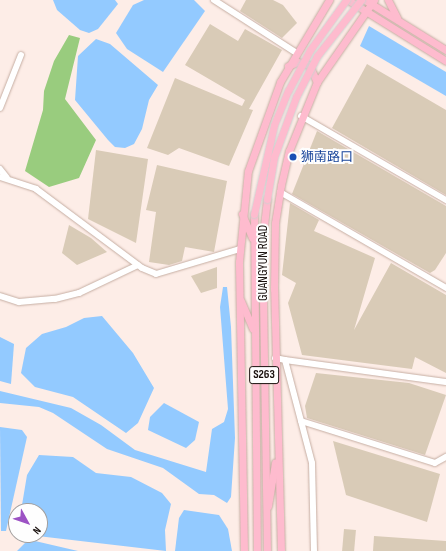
<!DOCTYPE html>
<html>
<head>
<meta charset="utf-8">
<style>
  body { margin:0 }
  #map { position:relative; width:446px; height:551px; overflow:hidden; background:#fdede7; font-family:"Sofia Sans Condensed","Noto Sans SC",sans-serif }
  div>[style] { position:absolute }
  .forest>* { inset:0; background:#99cc7e }
  .water>* { inset:0; background:#93caff }
  .building>* { inset:0; background:#d9cbb7; transform-origin:0 0 }
  .roads { filter:drop-shadow(0 0 1px #c6aea3) drop-shadow(0 0 1px #c6aea3) }
  .minor>* { height:6px; margin:-3px; padding:0 3px; transform-origin:3px; border-radius:3px; background:#fff }
  .major>* { height:7px; margin:-3.5px; padding:0 3.5px; transform-origin:3.5px; border-radius:3.5px; background:#febbce }
  .bridges { filter:drop-shadow(0 0 1px #d1cfcf) drop-shadow(0 0 1px #d1cfcf) }
  .major-bridge>* { height:7px; margin:-3.5px; padding:0 3.5px; transform-origin:3.5px; border-radius:3.5px; background:#febbce }
  .dots>* { width:11px; height:11px; translate:-50% -50%; box-sizing:border-box; border:2px solid #fefefe; border-radius:50% }
  span { translate:-50% -50%; white-space:nowrap; text-align:center; line-height:1.15; -webkit-text-stroke:4px #fefefe; paint-order:stroke }
  .shield-label span { padding:1px 3px; background:#fefefe; border:1px solid; border-radius:3px; -webkit-text-stroke-width:0 }
  .shield-label { font-size:12px; color:#19100d; font-weight:700 }
  .transit-label { font-size:13px; color:#164399 }
  .left { translate:0 -50%; text-align:left }
  .street-label { font-size:13px; color:#19100d }
  .north { position:absolute; left:8px; top:503px; width:40px; height:40px; box-sizing:border-box; background:#fefefe; border:1px solid #a29f9e; border-radius:50%; rotate:130deg; font-size:11px; font-weight:700; line-height:16px; text-align:center; color:#19100d }
  .north::after { content:''; display:block; margin:auto; width:14px; height:18px; background:#9c52c4; clip-path:polygon(50% 0,100% 100%,50% 72%,0 100%) }
</style>
</head>
<body>
<div id="map">
  <div class="forest">
    <div style="clip-path:polygon(69px 35px,80px 38px,65px 99px,96px 140px,79px 178px,49px 187px,25px 171px,43px 110px,44px 91px,54px 61px)"></div>
  </div>
  <div class="water">
    <div style="clip-path:polygon(53px 0,115px 0,118px 4px,98px 29px,89px 33px,80px 30px,57px 10px)"></div>
    <div style="clip-path:polygon(144px 0,194px 0,205px 11px,163px 72px,127px 49px,116px 33px,133px 5px)"></div>
    <div style="clip-path:polygon(369px 26px,446px 72px,446px 96px,360px 46px)"></div>
    <div style="clip-path:polygon(96px 39px,110px 44px,158px 85px,149px 100px,142px 129px,134px 144px,125px 148px,115px 147px,108px 140px,75px 100px,78px 56px)"></div>
    <div style="clip-path:polygon(223px 287px,227px 287px,231px 327px,235px 438px,231px 497px,227px 503px,214px 495px,199px 494px,163px 468px,107px 449px,53px 413px,39px 407px,0 403px,0 391px,71px 408px,101px 425px,135px 450px,206px 472px,212px 429px,224px 422px,228px 409px,220px 307px)"></div>
    <div style="clip-path:polygon(102px 316px,133px 353px,154px 388px,138px 423px,126px 433px,73px 397px,35px 387px,21px 373px,26px 348px,42px 334px,66px 327px,84px 318px)"></div>
    <div style="clip-path:polygon(0 337px,14px 344px,11px 384px,0 381px)"></div>
    <div style="clip-path:polygon(164px 403px,199px 422px,195px 440px,186px 448px,148px 430px,150px 417px)"></div>
    <div style="clip-path:polygon(0 427px,22px 430px,27px 437px,6px 531px,1px 531px)"></div>
    <div style="clip-path:polygon(39px 455px,73px 457px,96px 473px,131px 477px,162px 493px,171px 504px,165px 530px,166px 551px,29px 535px,40px 535px,40px 511px,21px 511px,27px 475px)"></div>
    <div style="clip-path:polygon(184px 510px,219px 515px,228px 529px,232px 551px,175px 551px,179px 518px)"></div>
    <div style="clip-path:polygon(35px 541px,78px 551px,122px 551px,17px 551px,25px 543px)"></div>
  </div>
  <div class="building">
    <div style="clip-path:polygon(246px 0,273px 0,283px 5px,297px 23px,282px 38px,240px 11px)"></div>
    <div style="clip-path:polygon(210px 24px,238px 41px,245px 29px,282px 50px,249px 109px,253px 110px,229px 166px,179px 148px,168px 155px,147px 148px,175px 78px,242px 106px,245px 100px,185px 65px)"></div>
    <div style="clip-path:polygon(367px 64px,446px 110px,446px 195px,332px 128px)"></div>
    <div style="clip-path:polygon(317px 131px,446px 206px,446px 253px,435px 270px,430px 273px,292px 194px)"></div>
    <div style="clip-path:polygon(96px 150px,148px 159px,136px 243px,88px 219px)"></div>
    <div style="clip-path:polygon(157px 165px,227px 181px,214px 252px,185px 247px,182px 261px,169px 265px,149px 262px,156px 212px,146px 210px)"></div>
    <div style="clip-path:polygon(290px 203px,319px 220px,314px 231px,375px 258px,354px 330px,391px 263px,446px 295px,446px 373px,415px 357px,412px 369px,302px 355px,288px 303px,296px 283px,282px 275px)"></div>
    <div style="clip-path:polygon(69px 225px,91px 238px,107px 252px,77px 265px,62px 253px)"></div>
    <div style="clip-path:polygon(217px 267px,217px 288px,201px 293px,191px 276px)"></div>
    <div style="clip-path:polygon(316px 373px,409px 383px,446px 395px,425px 455px,307px 418px,305px 406px)"></div>
    <div style="clip-path:polygon(333px 441px,440px 474px,427px 522px,346px 495px)"></div>
    <div style="left:344px;top:529px;width:12px;height:22px;rotate:5deg"></div>
    <div style="clip-path:polygon(374px 536px,446px 541px,446px 551px,373px 551px)"></div>
  </div>
  <div class="roads">
    <div class="minor">
      <div style="left:214px;top:0;width:96px;rotate:32.7deg"></div>
      <div style="left:0;top:108px;width:57px;rotate:-68.4deg"></div>
      <div style="left:301px;top:116px;width:168px;rotate:30.1deg"></div>
      <div style="left:0;top:169px;width:11px;rotate:52deg"></div>
      <div style="left:0;top:177px;width:38px;rotate:18deg"></div>
      <div style="left:36px;top:189px;width:132px;rotate:36.7deg"></div>
      <div style="left:142px;top:268px;width:15px;rotate:23deg"></div>
      <div style="left:156px;top:274px;width:88px;rotate:-16.6deg"></div>
      <div style="left:280px;top:192px;width:192px;rotate:30deg"></div>
      <div style="left:0;top:296px;width:20px;rotate:18deg"></div>
      <div style="left:19px;top:302px;width:36px;rotate:-5deg"></div>
      <div style="left:55px;top:299px;width:25px;rotate:-14deg"></div>
      <div style="left:79px;top:293px;width:65px;rotate:-25.4deg"></div>
      <div style="left:275px;top:358px;width:10px;rotate:11deg"></div>
      <div style="left:285px;top:360px;width:106px;rotate:75.3deg"></div>
      <div style="left:312px;top:463px;width:88px;rotate:88.7deg"></div>
      <div style="left:285px;top:360px;width:162px;rotate:7.8deg"></div>
      <div style="left:301px;top:421px;width:140px;rotate:17.4deg"></div>
      <div style="left:435px;top:463px;width:13px;rotate:-29deg"></div>
    </div>
    <div class="major">
      <div style="left:348px;top:0;width:115px;rotate:31.9deg"></div>
      <div style="left:365px;top:0;width:95px;rotate:31.7deg"></div>
      <div style="left:388px;top:0;width:20px;rotate:63deg"></div>
      <div style="left:288px;top:66px;width:10px;rotate:-24deg"></div>
      <div style="left:297px;top:62px;width:12px;rotate:14deg"></div>
      <div style="left:309px;top:65px;width:19px;rotate:65deg"></div>
      <div style="left:242px;top:214px;width:26px;rotate:67deg"></div>
      <div style="left:254px;top:214px;width:337px;rotate:89.5deg"></div>
      <div style="left:241px;top:301px;width:30px;rotate:67deg"></div>
      <div style="left:268px;top:506px;width:44px;rotate:-80.8deg"></div>
      <div style="left:244px;top:551px;width:289px;rotate:-91deg"></div>
      <div style="left:239px;top:262px;width:91px;rotate:-84.4deg"></div>
      <div style="left:248px;top:171px;width:95px;rotate:-70.2deg"></div>
      <div style="left:280px;top:82px;width:96px;rotate:-59.1deg"></div>
      <div style="left:267px;top:551px;width:308px;rotate:-90.9deg"></div>
      <div style="left:262px;top:243px;width:44px;rotate:-83.5deg"></div>
      <div style="left:281px;top:551px;width:262px;rotate:-91.5deg"></div>
      <div style="left:274px;top:289px;width:66px;rotate:-89.1deg"></div>
      <div style="left:275px;top:223px;width:38px;rotate:-81deg"></div>
      <div style="left:281px;top:185px;width:35px;rotate:-77deg"></div>
      <div style="left:289px;top:151px;width:74px;rotate:-67.9deg"></div>
      <div style="left:317px;top:82px;width:100px;rotate:-55.2deg"></div>
    </div>
  </div>
  <div class="bridges">
    <div class="major-bridge">
      <div style="left:267px;top:199px;width:43px;rotate:-80.5deg"></div>
      <div style="left:274px;top:157px;width:64px;rotate:-69.9deg"></div>
      <div style="left:296px;top:97px;width:46px;rotate:-62.9deg"></div>
      <div style="left:317px;top:56px;width:71px;rotate:-51.8deg"></div>
      <div style="left:254px;top:214px;width:91px;rotate:-77.3deg"></div>
      <div style="left:274px;top:125px;width:37px;rotate:-68deg"></div>
      <div style="left:288px;top:91px;width:47px;rotate:-61.8deg"></div>
      <div style="left:310px;top:50px;width:62px;rotate:-54.2deg"></div>
    </div>
  </div>
  <div class="dots">
    <div style="left:293px;top:157px;background:#1a4fb4"></div>
  </div>
  <div class="shield-label">
    <span style="left:264px;top:375px">S263</span>
  </div>
  <div class="transit-label">
    <span class="left" style="left:301px;top:157px">狮南路口</span>
  </div>
  <div class="street-label">
    <span style="left:263px;top:263px;rotate:-90deg">GUANGYUN ROAD</span>
  </div>
  <div class="north">N</div>
</div>
</body>
</html>
